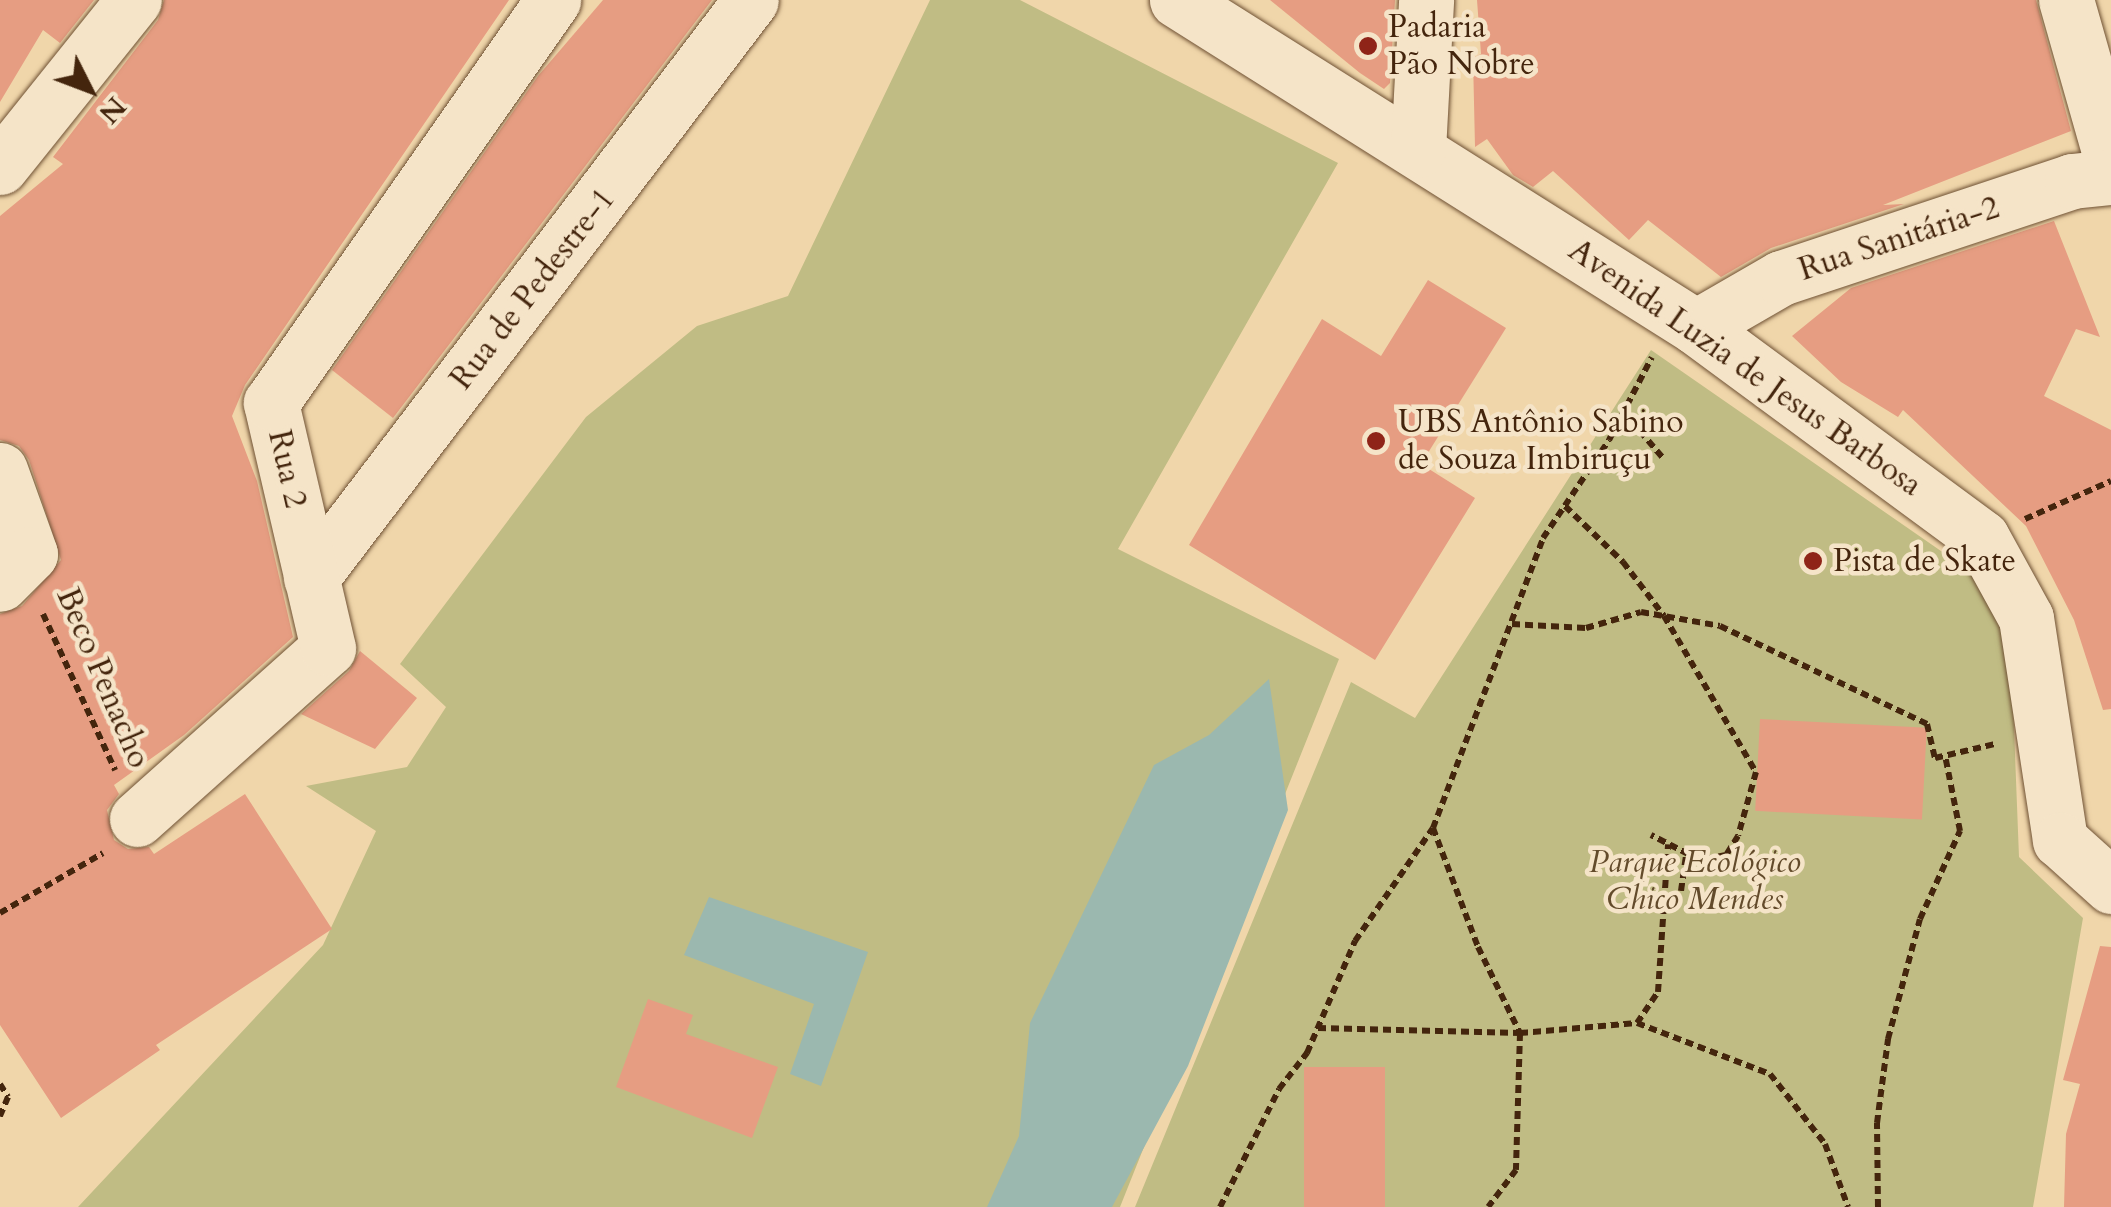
<!DOCTYPE html>
<html>
<head>
<meta charset="utf-8">
<style>
  body { margin:0 }
  #map { position:relative; width:2111px; height:1207px; overflow:hidden; background:#f0d6aa; font-family:Cardo,serif }
  div>[style] { position:absolute }
  .green>* { inset:0; background:#c0bc84 }
  .water>* { inset:0; background:#9bb8af }
  .building>* { inset:0; background:#e69d82; transform-origin:0 0 }
  .path>* { height:6px; margin-top:-3px; transform-origin:0; background:repeating-linear-gradient(90deg,#44250d 0 8px,transparent 0 13px) }
  .roads { filter:drop-shadow(0 0 2px #6f5134) drop-shadow(0 0 2px #6f5134) }
  .minor>* { height:55px; margin:-27.5px; padding:0 27.5px; transform-origin:27.5px; border-radius:27.5px; background:#f5e4c8 }
  .dots>* { width:28px; height:28px; translate:-50% -50%; box-sizing:border-box; border:5px solid #f5e4c8; border-radius:50% }
  span { translate:-50% -50%; white-space:nowrap; text-align:center; line-height:1.15; -webkit-text-stroke:9px #f5e4c8; paint-order:stroke }
  .poi-label { font-size:32px; color:#44250d }
  .left { translate:0 -50%; text-align:left }
  .street-label { font-size:32px; color:#44250d }
  .park-label { font-size:32px; color:#634b2b; font-style:italic }
  .north { position:absolute; left:40px; top:40px; width:100px; height:100px; -webkit-text-stroke:8px #f5e4c8; paint-order:stroke; rotate:132deg; font-size:28px; font-weight:700; line-height:40px; text-align:center; color:#44250d }
  .north::after { content:''; display:block; margin:auto; width:35px; height:45px; background:#44250d; clip-path:polygon(50% 0,100% 100%,50% 72%,0 100%) }
</style>
</head>
<body>
<div id="map">
  <div class="green">
    <div style="clip-path:polygon(930px 0,1020px 0,1338px 163px,1118px 549px,1339px 659px,1120px 1207px,78px 1207px,323px 945px,376px 831px,306px 786px,407px 767px,446px 707px,400px 664px,586px 417px,697px 326px,788px 296px)"></div>
    <div style="clip-path:polygon(1651px 350px,1977px 576px,2010px 625px,2019px 857px,2083px 918px,2033px 1207px,1135px 1207px,1351px 682px,1415px 718px)"></div>
  </div>
  <div class="water">
    <div style="clip-path:polygon(1269px 679px,1288px 810px,1188px 1066px,1112px 1207px,987px 1207px,1019px 1136px,1030px 1023px,1154px 765px,1209px 735px)"></div>
    <div style="clip-path:polygon(709px 897px,868px 952px,821px 1086px,790px 1074px,814px 1004px,684px 955px)"></div>
  </div>
  <div class="building">
    <div style="clip-path:polygon(0 0,94px 0,60px 43px,43px 30px,0 102px)"></div>
    <div style="clip-path:polygon(164px 0,509px 0,245px 385px,232px 416px,257px 481px,293px 637px,184px 735px,114px 785px,119px 794px,107px 810px,114px 840px,128px 849px,149px 847px,154px 854px,245px 794px,332px 929px,156px 1045px,160px 1050px,61px 1118px,0 1025px,0 614px,22px 606px,61px 560px,29px 460px,19px 446px,0 440px,0 216px,63px 164px,53px 157px,158px 20px)"></div>
    <div style="clip-path:polygon(603px 0,712px 0,393px 418px,332px 370px,538px 76px)"></div>
    <div style="clip-path:polygon(1270px 0,1395px 0,1390px 83px,1384px 89px,1360px 73px)"></div>
    <div style="clip-path:polygon(1477px 0,2036px 0,2071px 131px,1883px 205px,1904px 204px,1771px 248px,1721px 277px,1648px 220px,1629px 240px,1553px 171px,1533px 187px,1513px 175px,1487px 139px,1475px 147px,1473px 58px,1481px 54px)"></div>
    <div style="clip-path:polygon(2054px 221px,2100px 337px,2076px 329px,2044px 396px,2111px 430px,2111px 709px,2103px 710px,2074px 620px,2026px 526px,1903px 410px,1898px 417px,1841px 382px,1792px 336px,1851px 288px)"></div>
    <div style="clip-path:polygon(1428px 280px,1506px 328px,1421px 464px,1475px 498px,1375px 660px,1189px 545px,1322px 319px,1381px 356px)"></div>
    <div style="clip-path:polygon(360px 651px,417px 698px,375px 749px,301px 714px,349px 671px)"></div>
    <div style="left:1760px;top:719px;width:167px;height:92px;rotate:3deg"></div>
    <div style="clip-path:polygon(2100px 946px,2111px 947px,2111px 1207px,2064px 1207px,2066px 1134px,2080px 1084px,2063px 1080px)"></div>
    <div style="clip-path:polygon(648px 999px,693px 1015px,686px 1034px,778px 1067px,752px 1138px,616px 1087px)"></div>
    <div style="left:1385px;top:1067px;width:140px;height:81px;rotate:90deg"></div>
  </div>
  <div class="path">
    <div style="left:1623px;top:411px;width:62px;rotate:49.6deg"></div>
    <div style="left:1565px;top:506px;width:81px;rotate:44deg"></div>
    <div style="left:1623px;top:562px;width:68px;rotate:52.8deg"></div>
    <div style="left:1664px;top:616px;width:181px;rotate:59.5deg"></div>
    <div style="left:1756px;top:772px;width:66px;rotate:105.7deg"></div>
    <div style="left:1738px;top:836px;width:22px;rotate:122deg"></div>
    <div style="left:1726px;top:855px;width:26px;rotate:169deg"></div>
    <div style="left:1700px;top:860px;width:55px;rotate:-153deg"></div>
    <div style="left:2025px;top:519px;width:94px;rotate:-23.8deg"></div>
    <div style="left:43px;top:614px;width:172px;rotate:65.2deg"></div>
    <div style="left:1512px;top:624px;width:74px;rotate:3.1deg"></div>
    <div style="left:1586px;top:628px;width:57px;rotate:-16.2deg"></div>
    <div style="left:1641px;top:612px;width:80px;rotate:10deg"></div>
    <div style="left:1720px;top:626px;width:229px;rotate:25.3deg"></div>
    <div style="left:1927px;top:724px;width:35px;rotate:77deg"></div>
    <div style="left:1935px;top:758px;width:62px;rotate:-13.1deg"></div>
    <div style="left:1433px;top:828px;width:127px;rotate:69.3deg"></div>
    <div style="left:1478px;top:947px;width:96px;rotate:64deg"></div>
    <div style="left:1520px;top:1033px;width:137px;rotate:91.7deg"></div>
    <div style="left:1516px;top:1170px;width:46px;rotate:127.1deg"></div>
    <div style="left:1681px;top:891px;width:37px;rotate:-82deg"></div>
    <div style="left:0;top:913px;width:119px;rotate:-30.2deg"></div>
    <div style="left:1637px;top:1023px;width:142px;rotate:21deg"></div>
    <div style="left:1770px;top:1074px;width:89px;rotate:51.8deg"></div>
    <div style="left:1825px;top:1144px;width:67px;rotate:69.9deg"></div>
    <div style="left:1318px;top:1028px;width:202px;rotate:1.4deg"></div>
    <div style="left:1520px;top:1033px;width:117px;rotate:-4.9deg"></div>
    <div style="left:1637px;top:1023px;width:37px;rotate:-56deg"></div>
    <div style="left:1658px;top:992px;width:148px;rotate:-86.1deg"></div>
    <div style="left:0;top:1084px;width:15px;rotate:58deg"></div>
    <div style="left:8px;top:1097px;width:21px;rotate:113deg"></div>
    <div style="left:1220px;top:1207px;width:132px;rotate:-63.4deg"></div>
    <div style="left:1279px;top:1089px;width:46px;rotate:-52.1deg"></div>
    <div style="left:1307px;top:1053px;width:122px;rotate:-66.8deg"></div>
    <div style="left:1355px;top:941px;width:137px;rotate:-55.4deg"></div>
    <div style="left:1433px;top:828px;width:310px;rotate:-69.2deg"></div>
    <div style="left:1543px;top:538px;width:118px;rotate:-56deg"></div>
    <div style="left:1609px;top:440px;width:93px;rotate:-62.6deg"></div>
    <div style="left:1878px;top:1207px;width:84px;rotate:-90.7deg"></div>
    <div style="left:1877px;top:1123px;width:85px;rotate:-82.5deg"></div>
    <div style="left:1888px;top:1039px;width:124px;rotate:-75.1deg"></div>
    <div style="left:1920px;top:919px;width:97px;rotate:-65.6deg"></div>
    <div style="left:1960px;top:831px;width:77px;rotate:-101.2deg"></div>
  </div>
  <div class="roads">
    <div class="minor">
      <div style="left:1177px;top:0;width:613px;rotate:32.21deg"></div>
      <div style="left:1696px;top:327px;width:355px;rotate:36.4deg"></div>
      <div style="left:1982px;top:538px;width:91px;rotate:61.2deg"></div>
      <div style="left:2026px;top:618px;width:225px;rotate:81.3deg"></div>
      <div style="left:2060px;top:840px;width:69px;rotate:42deg"></div>
      <div style="left:2066px;top:0;width:164px;rotate:74.1deg"></div>
      <div style="left:1418px;top:150px;width:150px;rotate:-86.9deg"></div>
      <div style="left:0;top:167px;width:214px;rotate:-51.3deg"></div>
      <div style="left:1696px;top:327px;width:98px;rotate:-30deg"></div>
      <div style="left:1781px;top:278px;width:307px;rotate:-18.4deg"></div>
      <div style="left:2072px;top:181px;width:39px;rotate:-6deg"></div>
      <div style="left:0;top:470px;width:89px;rotate:70.3deg"></div>
      <div style="left:30px;top:554px;width:42px;rotate:135deg"></div>
      <div style="left:311px;top:578px;width:726px;rotate:-52.72deg"></div>
      <div style="left:137px;top:819px;width:256px;rotate:-41.8deg"></div>
      <div style="left:328px;top:648px;width:252px;rotate:-103.1deg"></div>
      <div style="left:271px;top:403px;width:492px;rotate:-55deg"></div>
    </div>
  </div>
  <div class="dots">
    <div style="left:1368px;top:46px;background:#8f2418"></div>
    <div style="left:1376px;top:441px;background:#8f2418"></div>
    <div style="left:1813px;top:561px;background:#8f2418"></div>
  </div>
  <div class="poi-label">
    <span class="left" style="left:1388px;top:46px">Padaria<br>Pão Nobre</span>
    <span class="left" style="left:1398px;top:441px">UBS Antônio Sabino<br>de Souza Imbiruçu</span>
    <span class="left" style="left:1833px;top:561px">Pista de Skate</span>
  </div>
  <div class="street-label">
    <span style="left:1899px;top:239px;rotate:-18deg">Rua Sanitária-2</span>
    <span style="left:533px;top:289px;rotate:-52deg">Rua de Pedestre-1</span>
    <span style="left:1745px;top:368px;rotate:35deg">Avenida Luzia de Jesus Barbosa</span>
    <span style="left:287px;top:469px;rotate:77deg">Rua 2</span>
    <span style="left:103px;top:678px;rotate:67deg">Beco Penacho</span>
  </div>
  <div class="park-label">
    <span style="left:1695px;top:881px">Parque Ecológico<br>Chico Mendes</span>
  </div>
  <div class="north">N</div>
</div>
</body>
</html>
